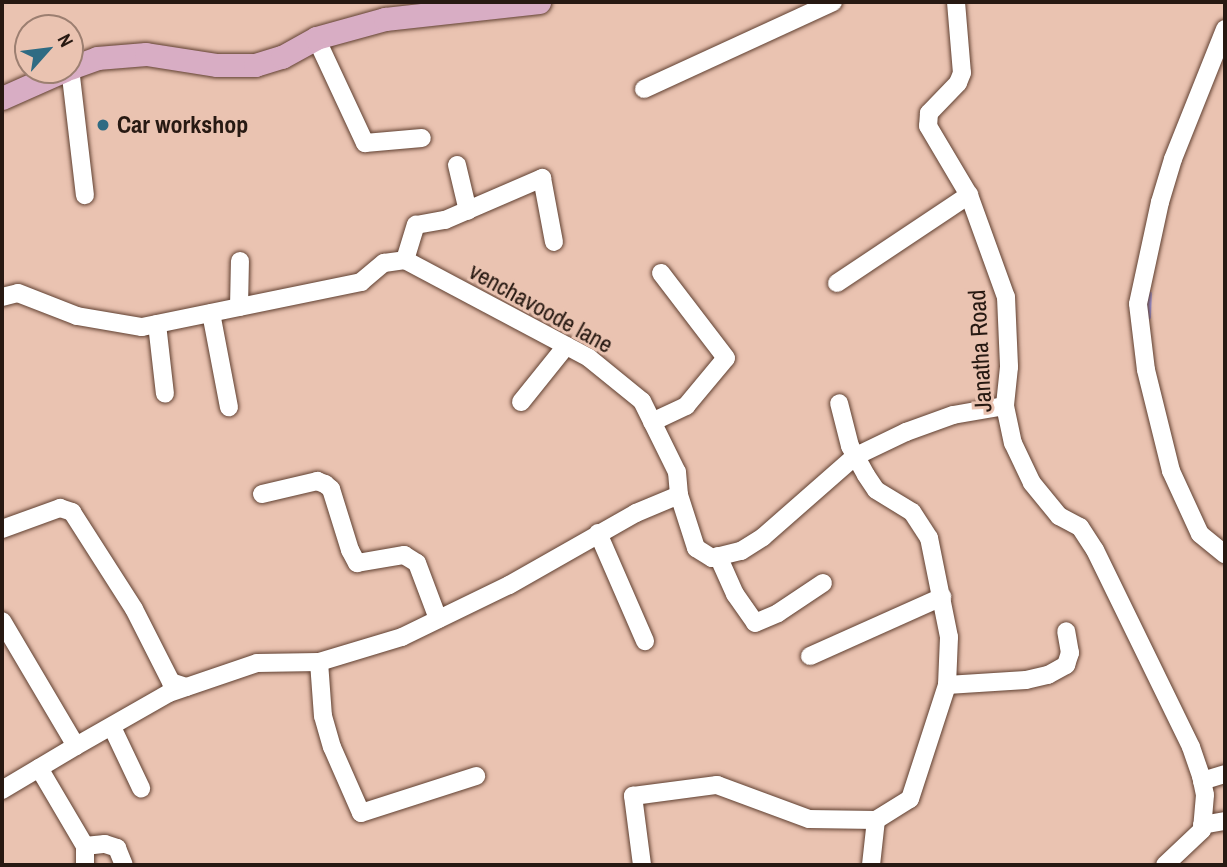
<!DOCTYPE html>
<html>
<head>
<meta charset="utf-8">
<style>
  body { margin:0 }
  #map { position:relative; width:1227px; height:867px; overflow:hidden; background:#eac3b1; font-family:"Archivo Narrow",sans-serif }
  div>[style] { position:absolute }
  .stream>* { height:4.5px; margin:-2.25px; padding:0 2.25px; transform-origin:2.25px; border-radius:2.25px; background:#9892dd }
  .roads { filter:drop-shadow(0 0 2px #5f3f30) drop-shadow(0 0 2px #5f3f30) }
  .minor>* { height:18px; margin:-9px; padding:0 9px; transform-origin:9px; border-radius:9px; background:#fff }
  .major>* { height:23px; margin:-11.5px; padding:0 11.5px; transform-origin:11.5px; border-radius:11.5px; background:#d8adc4 }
  .dots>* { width:19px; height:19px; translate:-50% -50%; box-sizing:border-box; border:4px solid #eac3b1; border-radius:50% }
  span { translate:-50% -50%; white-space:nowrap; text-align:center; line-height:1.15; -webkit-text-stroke:6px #eac3b1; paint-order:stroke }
  .poi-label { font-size:24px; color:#271912; font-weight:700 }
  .left { translate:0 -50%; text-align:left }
  .street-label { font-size:24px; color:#271912 }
  .frame { position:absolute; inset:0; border:4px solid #271912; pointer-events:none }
  .north { position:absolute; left:14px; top:14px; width:70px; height:70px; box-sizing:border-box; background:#eac3b1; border:2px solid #9c7f71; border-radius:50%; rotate:62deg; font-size:19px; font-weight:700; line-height:28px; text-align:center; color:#271912 }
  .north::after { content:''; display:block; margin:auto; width:24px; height:32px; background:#2f6b83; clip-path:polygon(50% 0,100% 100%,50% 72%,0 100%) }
</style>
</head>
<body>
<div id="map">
  <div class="stream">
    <div style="left:1148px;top:317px;width:23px;rotate:-88deg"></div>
  </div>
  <div class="roads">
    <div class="minor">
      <div style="left:956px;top:2px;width:71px;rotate:85.2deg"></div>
      <div style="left:962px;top:73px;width:11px;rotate:112deg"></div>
      <div style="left:958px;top:83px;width:42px;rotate:134deg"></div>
      <div style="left:929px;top:113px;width:13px;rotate:94deg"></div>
      <div style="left:928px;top:126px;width:80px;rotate:59.3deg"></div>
      <div style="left:969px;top:195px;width:109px;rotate:70.1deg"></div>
      <div style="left:1006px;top:297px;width:70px;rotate:87.5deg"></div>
      <div style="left:1009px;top:367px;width:39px;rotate:96deg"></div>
      <div style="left:1005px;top:406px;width:38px;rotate:78deg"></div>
      <div style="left:1013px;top:443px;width:44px;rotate:64.6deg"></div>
      <div style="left:1032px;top:483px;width:43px;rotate:50.7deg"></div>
      <div style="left:1059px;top:516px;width:24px;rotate:28deg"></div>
      <div style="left:1080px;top:527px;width:27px;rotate:57deg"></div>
      <div style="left:1095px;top:550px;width:219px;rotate:64deg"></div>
      <div style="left:1191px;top:747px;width:31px;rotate:71deg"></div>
      <div style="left:1201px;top:776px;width:19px;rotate:78deg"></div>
      <div style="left:1205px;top:795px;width:35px;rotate:95deg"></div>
      <div style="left:1202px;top:830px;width:51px;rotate:136.6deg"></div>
      <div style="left:1225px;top:29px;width:140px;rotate:111.8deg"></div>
      <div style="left:1173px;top:159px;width:45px;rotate:106.8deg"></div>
      <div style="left:1160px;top:202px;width:104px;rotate:102.2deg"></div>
      <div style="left:1138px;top:304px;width:66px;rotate:83.1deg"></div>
      <div style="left:1146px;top:370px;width:104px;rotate:76.1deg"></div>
      <div style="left:1171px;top:471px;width:69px;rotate:65.3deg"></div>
      <div style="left:1200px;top:534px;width:32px;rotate:39deg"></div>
      <div style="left:316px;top:38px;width:116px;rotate:65deg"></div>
      <div style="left:365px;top:143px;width:57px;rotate:-5deg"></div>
      <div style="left:70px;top:68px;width:128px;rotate:83.3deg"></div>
      <div style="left:644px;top:89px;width:208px;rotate:-24.7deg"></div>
      <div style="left:457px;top:165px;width:47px;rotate:76.6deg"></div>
      <div style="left:405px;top:260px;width:37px;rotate:-73deg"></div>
      <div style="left:416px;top:225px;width:29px;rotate:-10deg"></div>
      <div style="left:445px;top:220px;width:106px;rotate:-23.4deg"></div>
      <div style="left:542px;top:178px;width:65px;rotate:79.4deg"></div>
      <div style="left:837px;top:283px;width:159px;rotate:-33.7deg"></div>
      <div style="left:2px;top:297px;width:16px;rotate:-14deg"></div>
      <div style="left:18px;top:293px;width:63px;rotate:21.3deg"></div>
      <div style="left:77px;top:316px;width:66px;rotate:9.6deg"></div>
      <div style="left:142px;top:327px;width:224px;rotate:-11.6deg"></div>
      <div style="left:361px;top:282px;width:30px;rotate:-40deg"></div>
      <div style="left:384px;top:263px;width:21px;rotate:-8deg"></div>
      <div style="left:405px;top:260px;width:208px;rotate:28deg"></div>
      <div style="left:589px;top:358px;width:68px;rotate:39.1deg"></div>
      <div style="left:642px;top:401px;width:79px;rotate:63.8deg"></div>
      <div style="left:677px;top:472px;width:23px;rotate:85deg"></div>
      <div style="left:679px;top:495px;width:47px;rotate:157.3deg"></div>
      <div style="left:636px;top:513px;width:146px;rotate:150.4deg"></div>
      <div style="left:509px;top:585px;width:119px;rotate:154.1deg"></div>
      <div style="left:402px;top:637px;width:87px;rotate:163.2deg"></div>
      <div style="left:319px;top:662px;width:62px;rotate:179.1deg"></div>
      <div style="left:257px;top:663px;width:93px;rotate:161.2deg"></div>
      <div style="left:169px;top:693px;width:107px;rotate:150.3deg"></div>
      <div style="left:76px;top:746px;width:145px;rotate:-120.6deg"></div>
      <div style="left:239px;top:307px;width:46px;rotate:-88.8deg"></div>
      <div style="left:211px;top:313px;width:96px;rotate:79.2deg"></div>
      <div style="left:157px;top:324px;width:70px;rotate:83.5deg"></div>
      <div style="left:521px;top:402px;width:72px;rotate:-51.2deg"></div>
      <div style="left:652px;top:422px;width:38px;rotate:-25deg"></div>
      <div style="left:686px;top:406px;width:62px;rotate:-50.2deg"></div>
      <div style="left:726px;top:358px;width:107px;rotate:-127.4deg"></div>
      <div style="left:262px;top:494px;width:57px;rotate:-13.3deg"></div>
      <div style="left:317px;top:481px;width:9px;rotate:21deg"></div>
      <div style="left:325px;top:484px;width:8px;rotate:40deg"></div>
      <div style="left:331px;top:489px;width:64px;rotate:72.7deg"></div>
      <div style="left:350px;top:550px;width:15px;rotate:62deg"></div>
      <div style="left:357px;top:563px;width:48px;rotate:-9.7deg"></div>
      <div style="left:404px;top:555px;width:15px;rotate:32deg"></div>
      <div style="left:417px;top:563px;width:60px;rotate:69.4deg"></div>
      <div style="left:679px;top:495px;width:56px;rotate:72.2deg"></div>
      <div style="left:696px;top:548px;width:19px;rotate:32deg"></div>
      <div style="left:712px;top:558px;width:30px;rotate:-14deg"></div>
      <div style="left:741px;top:551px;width:26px;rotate:-32deg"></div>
      <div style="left:763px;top:537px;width:121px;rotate:-41.3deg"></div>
      <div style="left:854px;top:457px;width:58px;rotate:-25.7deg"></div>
      <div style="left:906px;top:432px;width:50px;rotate:-19.9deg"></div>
      <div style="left:953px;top:415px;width:53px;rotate:-9.8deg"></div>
      <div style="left:2px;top:529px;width:62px;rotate:-19.9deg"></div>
      <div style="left:60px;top:508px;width:13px;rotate:18deg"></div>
      <div style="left:72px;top:512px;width:115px;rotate:57.4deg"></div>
      <div style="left:134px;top:609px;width:82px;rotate:63.1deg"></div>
      <div style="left:171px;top:682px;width:16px;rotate:18deg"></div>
      <div style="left:598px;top:533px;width:118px;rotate:66.5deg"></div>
      <div style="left:718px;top:556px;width:42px;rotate:65.9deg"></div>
      <div style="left:735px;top:594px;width:35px;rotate:55deg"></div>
      <div style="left:755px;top:623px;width:25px;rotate:-23deg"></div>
      <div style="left:778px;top:613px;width:54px;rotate:-33.7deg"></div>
      <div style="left:810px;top:656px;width:145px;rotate:-24.1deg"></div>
      <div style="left:319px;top:662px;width:54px;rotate:85.8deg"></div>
      <div style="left:323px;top:716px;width:32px;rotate:74deg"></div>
      <div style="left:332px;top:747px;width:72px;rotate:66.3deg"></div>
      <div style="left:361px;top:813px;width:121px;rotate:-17.8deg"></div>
      <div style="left:947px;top:685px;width:79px;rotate:-3.6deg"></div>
      <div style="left:1026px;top:680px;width:23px;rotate:-13deg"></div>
      <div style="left:1048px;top:675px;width:21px;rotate:-29deg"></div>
      <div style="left:1066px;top:665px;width:13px;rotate:-72deg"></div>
      <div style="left:1070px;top:653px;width:22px;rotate:-100deg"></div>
      <div style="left:112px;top:727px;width:68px;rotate:64.6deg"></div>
      <div style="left:39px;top:768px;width:91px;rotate:59.5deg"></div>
      <div style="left:85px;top:846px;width:19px;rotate:90deg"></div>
      <div style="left:1202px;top:781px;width:24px;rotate:-17deg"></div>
      <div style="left:2px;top:790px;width:86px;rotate:-30.7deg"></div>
      <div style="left:1202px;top:825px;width:23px;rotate:-10deg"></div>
      <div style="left:85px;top:846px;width:20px;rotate:-6deg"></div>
      <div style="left:105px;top:844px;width:13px;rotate:18deg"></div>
      <div style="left:117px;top:848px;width:18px;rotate:68deg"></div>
      <div style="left:642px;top:865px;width:70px;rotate:-97.4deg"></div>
      <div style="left:633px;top:796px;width:85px;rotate:-7.5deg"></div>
      <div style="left:717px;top:785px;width:98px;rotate:20.3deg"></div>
      <div style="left:809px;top:819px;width:67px;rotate:0.9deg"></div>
      <div style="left:876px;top:820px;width:40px;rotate:-32deg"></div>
      <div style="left:910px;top:799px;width:120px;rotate:-72deg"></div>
      <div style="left:947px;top:685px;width:48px;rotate:-87.6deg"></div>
      <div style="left:949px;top:637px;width:101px;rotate:-101.4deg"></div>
      <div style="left:929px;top:538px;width:31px;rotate:-123deg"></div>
      <div style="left:912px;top:512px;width:42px;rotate:-148.6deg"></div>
      <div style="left:876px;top:490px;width:18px;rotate:-124deg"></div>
      <div style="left:866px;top:475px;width:33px;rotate:-119deg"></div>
      <div style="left:850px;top:446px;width:44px;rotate:-104.3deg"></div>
      <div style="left:871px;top:865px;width:45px;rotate:-83.7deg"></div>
    </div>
    <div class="major">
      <div style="left:70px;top:68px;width:29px;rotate:-20deg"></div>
      <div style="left:97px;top:58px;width:49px;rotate:-4.7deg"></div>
      <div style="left:146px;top:54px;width:72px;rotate:8.8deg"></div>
      <div style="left:217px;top:65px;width:38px"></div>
      <div style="left:255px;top:65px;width:28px;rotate:-17deg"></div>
      <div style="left:282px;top:57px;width:39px;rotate:-29deg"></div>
      <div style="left:316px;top:38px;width:72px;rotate:-15.4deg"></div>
      <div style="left:385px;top:19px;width:155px;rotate:-6.3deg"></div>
      <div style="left:2px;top:98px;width:69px;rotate:-24deg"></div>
    </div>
  </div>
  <div class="dots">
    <div style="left:103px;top:125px;background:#2f6b83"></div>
  </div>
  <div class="poi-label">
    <span class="left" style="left:117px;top:125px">Car workshop</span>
  </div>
  <div class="street-label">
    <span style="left:541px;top:308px;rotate:29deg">venchavoode lane</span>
    <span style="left:980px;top:351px;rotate:-93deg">Janatha Road</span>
  </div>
  <div class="frame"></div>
  <div class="north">N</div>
</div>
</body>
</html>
